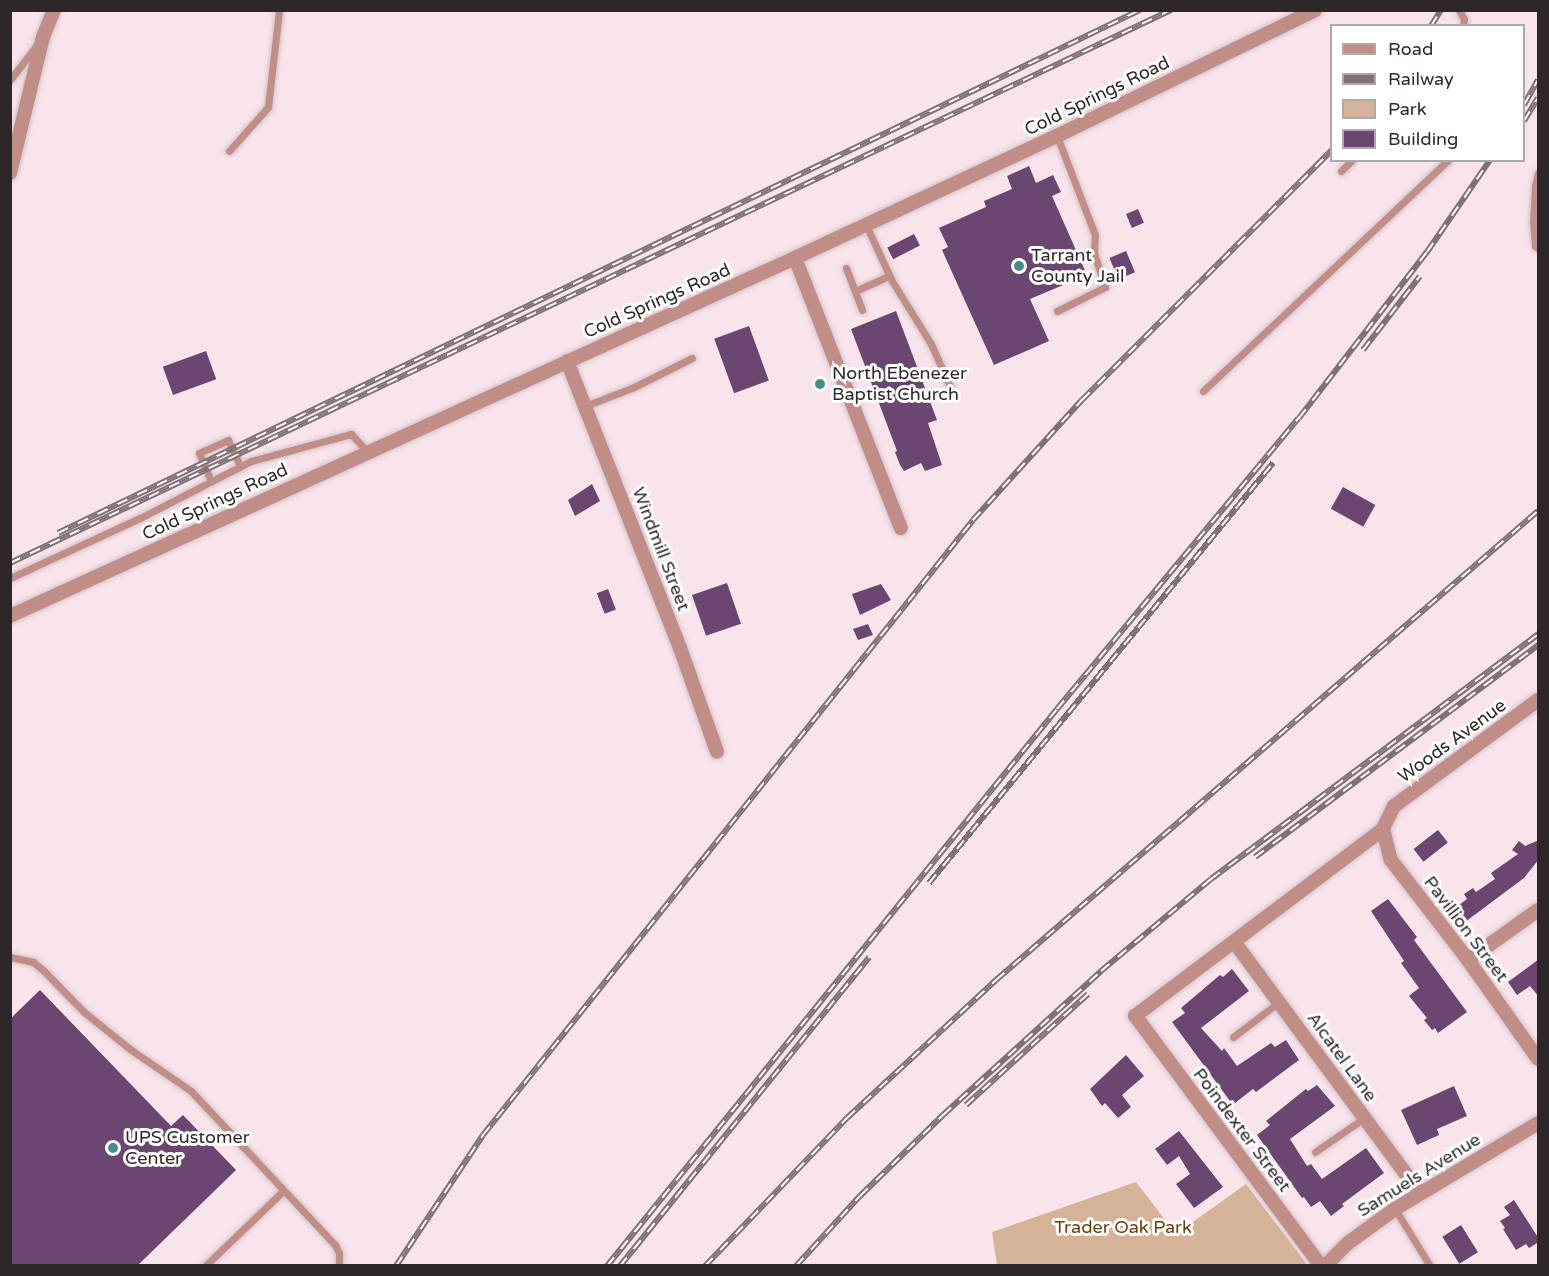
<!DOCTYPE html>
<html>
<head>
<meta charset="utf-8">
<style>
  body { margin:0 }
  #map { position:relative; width:1549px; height:1276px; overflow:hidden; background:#f9e4ec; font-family:"Varela Round",sans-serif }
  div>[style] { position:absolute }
  .green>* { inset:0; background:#d4b398 }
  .building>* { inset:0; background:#6a4671; transform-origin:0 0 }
  .roads { filter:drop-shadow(0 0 2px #d4c2c9) drop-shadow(0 0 2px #d4c2c9) }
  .lane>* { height:7px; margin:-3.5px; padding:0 3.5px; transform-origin:3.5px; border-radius:3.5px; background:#c18e87 }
  .street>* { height:14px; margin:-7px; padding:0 7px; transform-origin:7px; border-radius:7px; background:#c18e87 }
  .rail>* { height:6px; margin-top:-3px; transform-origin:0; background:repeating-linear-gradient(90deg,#fff 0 11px,#7f7276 0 22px); box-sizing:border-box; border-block:2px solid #7f7276 }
  .dots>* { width:16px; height:16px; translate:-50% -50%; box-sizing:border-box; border:3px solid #fff; border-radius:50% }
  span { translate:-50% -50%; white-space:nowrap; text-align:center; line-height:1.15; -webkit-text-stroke:6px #fff; paint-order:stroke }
  .street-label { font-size:18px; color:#2e2729 }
  .poi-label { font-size:18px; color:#2e2729 }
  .left { translate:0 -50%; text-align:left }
  .park-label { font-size:18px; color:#6c3d0a }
  .frame { position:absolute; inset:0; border:12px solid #2e2729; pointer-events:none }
  .legend { position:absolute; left:1330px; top:24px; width:195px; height:138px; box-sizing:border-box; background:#fff; border:2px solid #aba9a9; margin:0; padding:8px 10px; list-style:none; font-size:18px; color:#2e2729 }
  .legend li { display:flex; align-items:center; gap:12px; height:30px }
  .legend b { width:30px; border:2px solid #aba9a9 }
</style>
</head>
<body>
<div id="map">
  <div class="green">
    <div style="clip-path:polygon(1136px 1182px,1176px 1234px,1246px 1184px,1306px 1263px,1304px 1266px,997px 1265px,992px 1232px)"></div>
  </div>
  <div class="building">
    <div style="clip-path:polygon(1029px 166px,1036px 183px,1053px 175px,1061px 192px,1052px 196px,1087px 275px,1030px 299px,1049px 341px,994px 365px,942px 250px,948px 247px,939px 228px,986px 207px,984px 201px,1012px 189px,1007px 176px)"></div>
    <div style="left:1138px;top:209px;width:15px;height:13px;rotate:67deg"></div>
    <div style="left:914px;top:234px;width:13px;height:30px;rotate:63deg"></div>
    <div style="left:1126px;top:251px;width:23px;height:18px;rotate:67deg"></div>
    <div style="clip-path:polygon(896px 311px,937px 420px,928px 423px,942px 465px,925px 471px,921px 463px,904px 471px,900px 465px,895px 452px,897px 451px,851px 329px)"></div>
    <div style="left:749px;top:326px;width:58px;height:37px;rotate:70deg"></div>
    <div style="left:206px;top:351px;width:30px;height:46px;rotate:70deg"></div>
    <div style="clip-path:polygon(592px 484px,600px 501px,575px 516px,568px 500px)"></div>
    <div style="left:1343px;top:487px;width:37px;height:25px;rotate:29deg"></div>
    <div style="left:727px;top:583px;width:43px;height:37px;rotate:71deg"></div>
    <div style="clip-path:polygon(881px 584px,891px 600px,860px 615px,852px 594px)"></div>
    <div style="left:608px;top:589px;width:22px;height:12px;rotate:69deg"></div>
    <div style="clip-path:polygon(868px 624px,873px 635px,858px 640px,853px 629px)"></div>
    <div style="left:1438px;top:830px;width:16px;height:31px;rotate:52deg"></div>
    <div style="clip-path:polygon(1539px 840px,1539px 859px,1524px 878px,1465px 922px,1455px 908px,1467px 899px,1464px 894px,1473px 888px,1476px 892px,1495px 879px,1491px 873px,1518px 854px,1512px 850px,1519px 841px,1525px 846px)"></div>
    <div style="clip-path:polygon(1388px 899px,1417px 937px,1414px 940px,1467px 1012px,1438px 1033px,1435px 1028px,1432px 1030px,1424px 1020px,1427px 1018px,1409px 996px,1419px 988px,1401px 963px,1404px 961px,1371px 911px)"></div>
    <div style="clip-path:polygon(1539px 959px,1539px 997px,1530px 986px,1517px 995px,1508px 982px)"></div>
    <div style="clip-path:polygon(1232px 969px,1249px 991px,1201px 1028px,1222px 1051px,1224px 1048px,1237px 1066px,1271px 1043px,1275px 1047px,1286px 1040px,1299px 1060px,1256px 1092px,1253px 1089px,1235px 1103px,1233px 1100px,1230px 1101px,1172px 1022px,1185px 1013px,1181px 1008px,1220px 975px,1223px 977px)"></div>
    <div style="clip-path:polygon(40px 990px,171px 1126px,183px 1115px,236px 1170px,137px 1266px,10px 1266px,10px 1019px)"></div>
    <div style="clip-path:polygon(1126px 1055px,1144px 1076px,1122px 1095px,1131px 1107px,1118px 1118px,1105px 1103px,1102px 1106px,1090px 1089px)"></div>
    <div style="clip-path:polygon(1317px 1085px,1335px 1106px,1290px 1139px,1307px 1166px,1311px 1164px,1322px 1179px,1366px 1148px,1384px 1173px,1342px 1204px,1344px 1206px,1331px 1216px,1320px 1201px,1311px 1207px,1304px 1197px,1302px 1198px,1257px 1135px,1270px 1125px,1266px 1121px,1306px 1089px,1308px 1091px)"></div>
    <div style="clip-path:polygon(1454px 1086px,1467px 1116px,1437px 1129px,1439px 1135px,1417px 1145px,1401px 1110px)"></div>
    <div style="clip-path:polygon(1179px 1131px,1223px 1187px,1194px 1208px,1176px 1184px,1190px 1174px,1179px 1156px,1167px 1165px,1155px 1149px)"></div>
    <div style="clip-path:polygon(1514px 1200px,1539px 1239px,1539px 1242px,1529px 1248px,1526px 1244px,1516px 1250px,1503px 1229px,1505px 1228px,1500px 1221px,1510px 1215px,1504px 1207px)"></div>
    <div style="left:1461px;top:1225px;width:32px;height:22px;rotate:58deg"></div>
  </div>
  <div class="roads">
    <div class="lane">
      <div style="left:1459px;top:10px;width:10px;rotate:61deg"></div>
      <div style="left:1464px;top:19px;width:7px;rotate:98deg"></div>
      <div style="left:10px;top:80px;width:43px;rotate:-52.6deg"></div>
      <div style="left:229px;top:151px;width:59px;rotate:-48.4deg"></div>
      <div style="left:268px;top:107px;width:98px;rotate:-83.5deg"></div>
      <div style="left:1341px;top:171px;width:16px;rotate:-45deg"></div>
      <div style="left:1538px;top:173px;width:13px;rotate:103deg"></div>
      <div style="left:1535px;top:186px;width:36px;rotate:93deg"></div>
      <div style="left:1533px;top:222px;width:24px;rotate:85deg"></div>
      <div style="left:1535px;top:246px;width:4px;rotate:34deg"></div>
      <div style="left:866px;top:225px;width:62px;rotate:65.1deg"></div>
      <div style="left:892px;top:281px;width:74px;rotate:58.2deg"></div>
      <div style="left:931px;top:344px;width:49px;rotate:66deg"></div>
      <div style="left:846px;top:268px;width:45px;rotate:69.1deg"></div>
      <div style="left:855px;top:291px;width:37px;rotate:-24deg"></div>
      <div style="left:1057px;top:311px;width:54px;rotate:-26.6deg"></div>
      <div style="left:1105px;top:287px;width:36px;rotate:-108deg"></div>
      <div style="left:1094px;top:253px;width:18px;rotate:-87deg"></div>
      <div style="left:1095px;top:235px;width:106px;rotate:-111deg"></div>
      <div style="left:1203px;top:391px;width:337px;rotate:-43.3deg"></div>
      <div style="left:585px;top:406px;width:50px;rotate:-21deg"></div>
      <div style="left:632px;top:388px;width:67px;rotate:-26.6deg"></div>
      <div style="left:211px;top:481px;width:30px;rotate:-113deg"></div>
      <div style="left:199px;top:453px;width:32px;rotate:-24deg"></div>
      <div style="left:228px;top:440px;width:29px;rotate:65deg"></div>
      <div style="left:10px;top:578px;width:143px;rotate:-24.8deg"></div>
      <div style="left:140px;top:518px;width:125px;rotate:-27.2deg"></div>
      <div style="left:251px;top:461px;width:104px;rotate:-15.1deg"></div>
      <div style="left:351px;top:434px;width:23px;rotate:47deg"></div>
      <div style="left:10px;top:957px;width:24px;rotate:12deg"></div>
      <div style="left:33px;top:962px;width:13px;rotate:39deg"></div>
      <div style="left:43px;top:970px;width:59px;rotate:45.7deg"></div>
      <div style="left:84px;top:1012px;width:59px;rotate:38.8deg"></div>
      <div style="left:130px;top:1049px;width:74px;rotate:34.5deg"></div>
      <div style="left:191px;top:1091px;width:211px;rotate:46.9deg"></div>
      <div style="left:335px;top:1245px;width:9px;rotate:63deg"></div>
      <div style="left:339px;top:1253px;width:13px;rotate:90deg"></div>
      <div style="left:1233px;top:1037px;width:58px;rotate:-37.3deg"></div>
      <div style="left:1315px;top:1152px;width:60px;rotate:-34.8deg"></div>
      <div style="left:1395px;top:1209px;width:67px;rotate:58.4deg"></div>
      <div style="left:205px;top:1266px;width:108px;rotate:-43.9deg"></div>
    </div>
    <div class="street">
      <div style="left:10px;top:173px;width:140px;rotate:-76.4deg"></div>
      <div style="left:43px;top:37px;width:29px;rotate:-68deg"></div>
      <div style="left:795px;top:258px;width:290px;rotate:68.6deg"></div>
      <div style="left:567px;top:361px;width:308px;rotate:68.5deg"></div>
      <div style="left:680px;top:648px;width:110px;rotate:70.4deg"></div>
      <div style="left:10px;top:616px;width:863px;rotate:-24.52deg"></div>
      <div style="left:795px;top:258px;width:289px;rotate:-25deg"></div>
      <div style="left:1057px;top:136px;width:287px;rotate:-26deg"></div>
      <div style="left:1538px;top:700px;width:179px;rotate:143.6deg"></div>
      <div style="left:1394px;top:806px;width:25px;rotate:116deg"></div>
      <div style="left:1383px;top:829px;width:32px;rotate:76deg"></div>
      <div style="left:1391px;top:860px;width:126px;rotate:52.4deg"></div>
      <div style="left:1468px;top:960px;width:121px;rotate:54.7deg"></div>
      <div style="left:1235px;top:943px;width:311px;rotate:53.5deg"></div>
      <div style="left:1468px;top:960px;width:86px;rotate:-35.5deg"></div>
      <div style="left:1321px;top:1266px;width:312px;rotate:-126.6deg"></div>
      <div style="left:1135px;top:1016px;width:311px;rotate:-37deg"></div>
      <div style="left:1325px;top:1266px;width:33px;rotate:-45deg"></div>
      <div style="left:1348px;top:1243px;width:58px;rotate:-35.9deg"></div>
      <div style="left:1395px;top:1209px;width:167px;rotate:-31deg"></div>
    </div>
  </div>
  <div class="rail">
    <div style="left:1431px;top:26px;width:19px;rotate:-58deg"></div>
    <div style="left:1524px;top:105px;width:29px;rotate:-61deg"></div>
    <div style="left:1524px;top:121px;width:27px;rotate:-59deg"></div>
    <div style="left:1363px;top:350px;width:93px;rotate:-52.4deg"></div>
    <div style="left:58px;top:533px;width:1202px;rotate:-25.8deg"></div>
    <div style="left:10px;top:563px;width:1286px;rotate:-25.47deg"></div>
    <div style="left:1255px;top:857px;width:354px;rotate:-36.8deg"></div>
    <div style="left:929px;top:883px;width:543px;rotate:-50.68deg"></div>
    <div style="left:966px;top:1105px;width:165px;rotate:-42.3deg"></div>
    <div style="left:396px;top:1266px;width:157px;rotate:-56.4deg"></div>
    <div style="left:483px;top:1135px;width:786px;rotate:-51.45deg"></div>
    <div style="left:973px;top:520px;width:162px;rotate:-47.8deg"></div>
    <div style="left:1082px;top:400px;width:354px;rotate:-45deg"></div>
    <div style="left:607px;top:1266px;width:716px;rotate:-51.07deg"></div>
    <div style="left:1057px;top:709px;width:378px;rotate:-50.3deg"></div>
    <div style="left:1299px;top:418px;width:210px;rotate:-52.4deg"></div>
    <div style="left:1427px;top:252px;width:112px;rotate:-55.6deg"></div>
    <div style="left:620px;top:1266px;width:397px;rotate:-51.1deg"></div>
    <div style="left:705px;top:1266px;width:205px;rotate:-46.2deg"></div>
    <div style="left:847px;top:1118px;width:203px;rotate:-42.8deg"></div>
    <div style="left:996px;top:980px;width:717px;rotate:-40.87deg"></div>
    <div style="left:796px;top:1266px;width:95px;rotate:-47.6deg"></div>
    <div style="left:860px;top:1196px;width:116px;rotate:-44.3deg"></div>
    <div style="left:943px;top:1115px;width:214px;rotate:-42.3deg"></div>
    <div style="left:1101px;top:971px;width:143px;rotate:-39.9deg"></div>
    <div style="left:1211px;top:879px;width:409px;rotate:-36.8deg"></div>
  </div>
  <div class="dots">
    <div style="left:1019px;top:266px;background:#468d86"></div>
    <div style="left:820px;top:384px;background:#468d86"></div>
    <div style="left:113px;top:1148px;background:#468d86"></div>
  </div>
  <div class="street-label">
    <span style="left:1097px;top:96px;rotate:-26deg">Cold Springs Road</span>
    <span style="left:657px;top:301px;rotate:-24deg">Cold Springs Road</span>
    <span style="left:215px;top:502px;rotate:-25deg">Cold Springs Road</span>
    <span style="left:661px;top:549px;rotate:69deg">Windmill Street</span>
    <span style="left:1452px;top:741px;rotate:-36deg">Woods Avenue</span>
    <span style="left:1466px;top:929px;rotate:53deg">Pavillion Street</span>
    <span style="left:1342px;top:1057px;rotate:54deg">Alcatel Lane</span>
    <span style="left:1242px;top:1130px;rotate:53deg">Poindexter Street</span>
    <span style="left:1419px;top:1175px;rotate:-32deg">Samuels Avenue</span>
  </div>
  <div class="poi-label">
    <span class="left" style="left:1031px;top:266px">Tarrant<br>County Jail</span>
    <span class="left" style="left:832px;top:384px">North Ebenezer<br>Baptist Church</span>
    <span class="left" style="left:125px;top:1148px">UPS Customer<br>Center</span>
  </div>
  <div class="park-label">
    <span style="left:1123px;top:1227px">Trader Oak Park</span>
  </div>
  <div class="frame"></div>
  <ul class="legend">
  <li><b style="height:8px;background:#c18e87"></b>Road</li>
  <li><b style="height:8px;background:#7f7276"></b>Railway</li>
  <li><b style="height:16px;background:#d4b398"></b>Park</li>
  <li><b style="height:16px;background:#6a4671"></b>Building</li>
  </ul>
</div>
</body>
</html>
